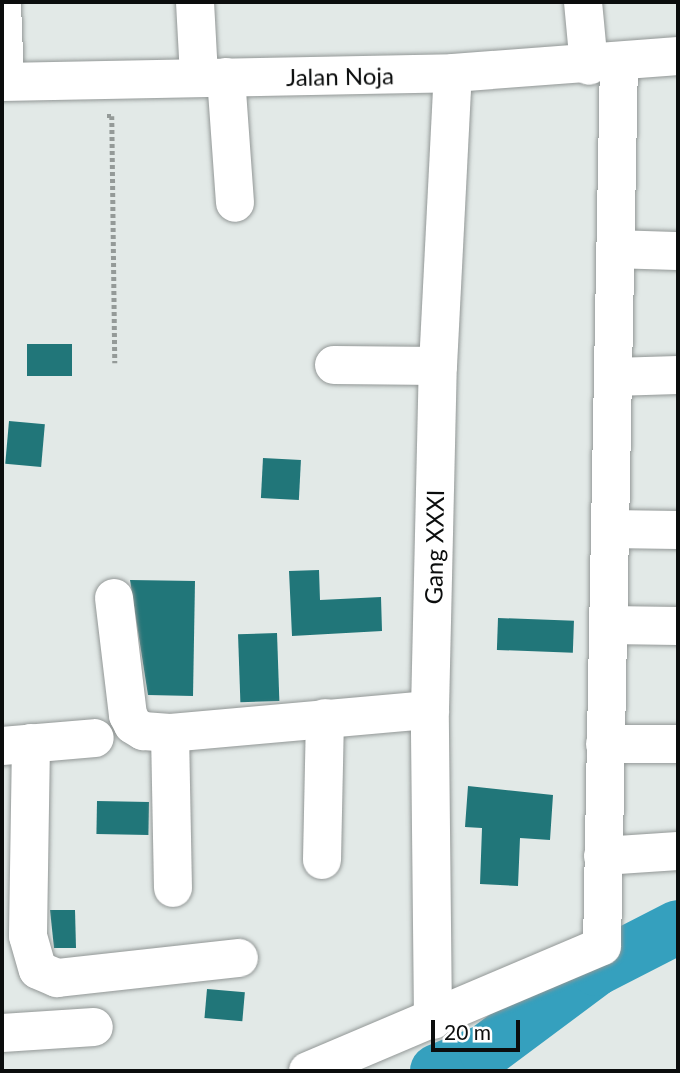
<!DOCTYPE html>
<html>
<head>
<meta charset="utf-8">
<style>
  body { margin:0 }
  #map { position:relative; width:680px; height:1073px; overflow:hidden; background:#e2e9e7; font-family:Lato,sans-serif }
  div>[style] { position:absolute }
  .river>* { height:54px; margin:-27px; padding:0 27px; transform-origin:27px; border-radius:27px; background:#35a0be }
  .building>* { inset:0; background:#217679; transform-origin:0 0 }
  .path>* { height:4.5px; margin-top:-2.25px; transform-origin:0; background:repeating-linear-gradient(90deg,#949a98 0 3.5px,transparent 0 7px) }
  .roads { filter:drop-shadow(0 0 2px #929796) drop-shadow(0 0 2px #929796) }
  .minor>* { height:38px; margin:-19px; padding:0 19px; transform-origin:19px; border-radius:19px; background:#fff }
  span { translate:-50% -50%; white-space:nowrap; text-align:center; line-height:1.15; -webkit-text-stroke:7px #fff; paint-order:stroke }
  .street-label { font-size:24px; color:#0b0d0d }
  .frame { position:absolute; inset:0; border:4px solid #0b0d0d; pointer-events:none }
  .scale { position:absolute; left:431px; top:1020px; width:89px; height:32px; box-sizing:border-box; border:4px solid #0b0d0d; border-top:0; padding-left:9px; font-size:21px; line-height:24px; white-space:nowrap; color:#0b0d0d; -webkit-text-stroke:5px #fff; paint-order:stroke }
</style>
</head>
<body>
<div id="map">
  <div class="river">
    <div style="left:437px;top:1071px;width:53px;rotate:-22.2deg"></div>
    <div style="left:486px;top:1051px;width:137px;rotate:-36.7deg"></div>
    <div style="left:596px;top:969px;width:92px;rotate:-27.1deg"></div>
  </div>
  <div class="building">
    <div style="left:27px;top:344px;width:45px;height:32px"></div>
    <div style="left:9px;top:421px;width:36px;height:43px;rotate:5deg"></div>
    <div style="left:263px;top:458px;width:38px;height:40px;rotate:3deg"></div>
    <div style="clip-path:polygon(319px 570px,320px 600px,381px 597px,382px 631px,292px 636px,289px 571px)"></div>
    <div style="clip-path:polygon(130px 580px,195px 581px,193px 696px,148px 695px)"></div>
    <div style="left:498px;top:618px;width:76px;height:32px;rotate:2deg"></div>
    <div style="left:277px;top:633px;width:68px;height:39px;rotate:88deg"></div>
    <div style="clip-path:polygon(468px 786px,553px 795px,550px 840px,520px 838px,518px 886px,480px 884px,482px 828px,465px 827px)"></div>
    <div style="left:97px;top:801px;width:52px;height:33px;rotate:1deg"></div>
    <div style="clip-path:polygon(50px 910px,75px 910px,76px 948px,54px 948px)"></div>
    <div style="left:207px;top:989px;width:38px;height:29px;rotate:5deg"></div>
  </div>
  <div class="path">
    <div style="left:107px;top:116px;width:5px"></div>
    <div style="left:112px;top:116px;width:247px;rotate:89.3deg"></div>
  </div>
  <div class="roads">
    <div class="minor">
      <div style="left:195px;top:2px;width:75px;rotate:86.9deg"></div>
      <div style="left:583px;top:2px;width:64px;rotate:84.6deg"></div>
      <div style="left:2px;top:5px;width:76px;rotate:87.7deg"></div>
      <div style="left:226px;top:77px;width:126px;rotate:85.9deg"></div>
      <div style="left:2px;top:82px;width:451px;rotate:-1.1deg"></div>
      <div style="left:453px;top:73px;width:226px;rotate:-4.3deg"></div>
      <div style="left:616px;top:249px;width:62px;rotate:1.8deg"></div>
      <div style="left:334px;top:365px;width:104px;rotate:0.6deg"></div>
      <div style="left:613px;top:377px;width:65px;rotate:-1.8deg"></div>
      <div style="left:610px;top:529px;width:68px;rotate:0.8deg"></div>
      <div style="left:114px;top:598px;width:118px;rotate:83.2deg"></div>
      <div style="left:128px;top:715px;width:11px;rotate:63deg"></div>
      <div style="left:133px;top:725px;width:12px;rotate:31deg"></div>
      <div style="left:143px;top:731px;width:27px;rotate:4deg"></div>
      <div style="left:170px;top:733px;width:261px;rotate:-5.1deg"></div>
      <div style="left:608px;top:625px;width:70px;rotate:0.8deg"></div>
      <div style="left:170px;top:733px;width:155px;rotate:88.9deg"></div>
      <div style="left:31px;top:743px;width:193px;rotate:90.9deg"></div>
      <div style="left:28px;top:936px;width:35px;rotate:74deg"></div>
      <div style="left:38px;top:970px;width:21px;rotate:23deg"></div>
      <div style="left:57px;top:978px;width:183px;rotate:-6.3deg"></div>
      <div style="left:605px;top:744px;width:73px"></div>
      <div style="left:2px;top:746px;width:93px;rotate:-4.9deg"></div>
      <div style="left:603px;top:856px;width:75px;rotate:-3.8deg"></div>
      <div style="left:322px;top:860px;width:142px;rotate:-88.8deg"></div>
      <div style="left:433px;top:1020px;width:310px;rotate:-90.6deg"></div>
      <div style="left:430px;top:710px;width:344px;rotate:-88.7deg"></div>
      <div style="left:438px;top:366px;width:293px;rotate:-87.1deg"></div>
      <div style="left:2px;top:1033px;width:92px;rotate:-3.7deg"></div>
      <div style="left:308px;top:1071px;width:319px;rotate:-23deg"></div>
      <div style="left:602px;top:946px;width:883px;rotate:-88.9deg"></div>
    </div>
  </div>
  <div class="street-label">
    <span style="left:340px;top:76px;rotate:-1deg">Jalan Noja</span>
    <span style="left:434px;top:547px;rotate:-89deg">Gang XXXI</span>
  </div>
  <div class="frame"></div>
  <div class="scale">20 m</div>
</div>
</body>
</html>
